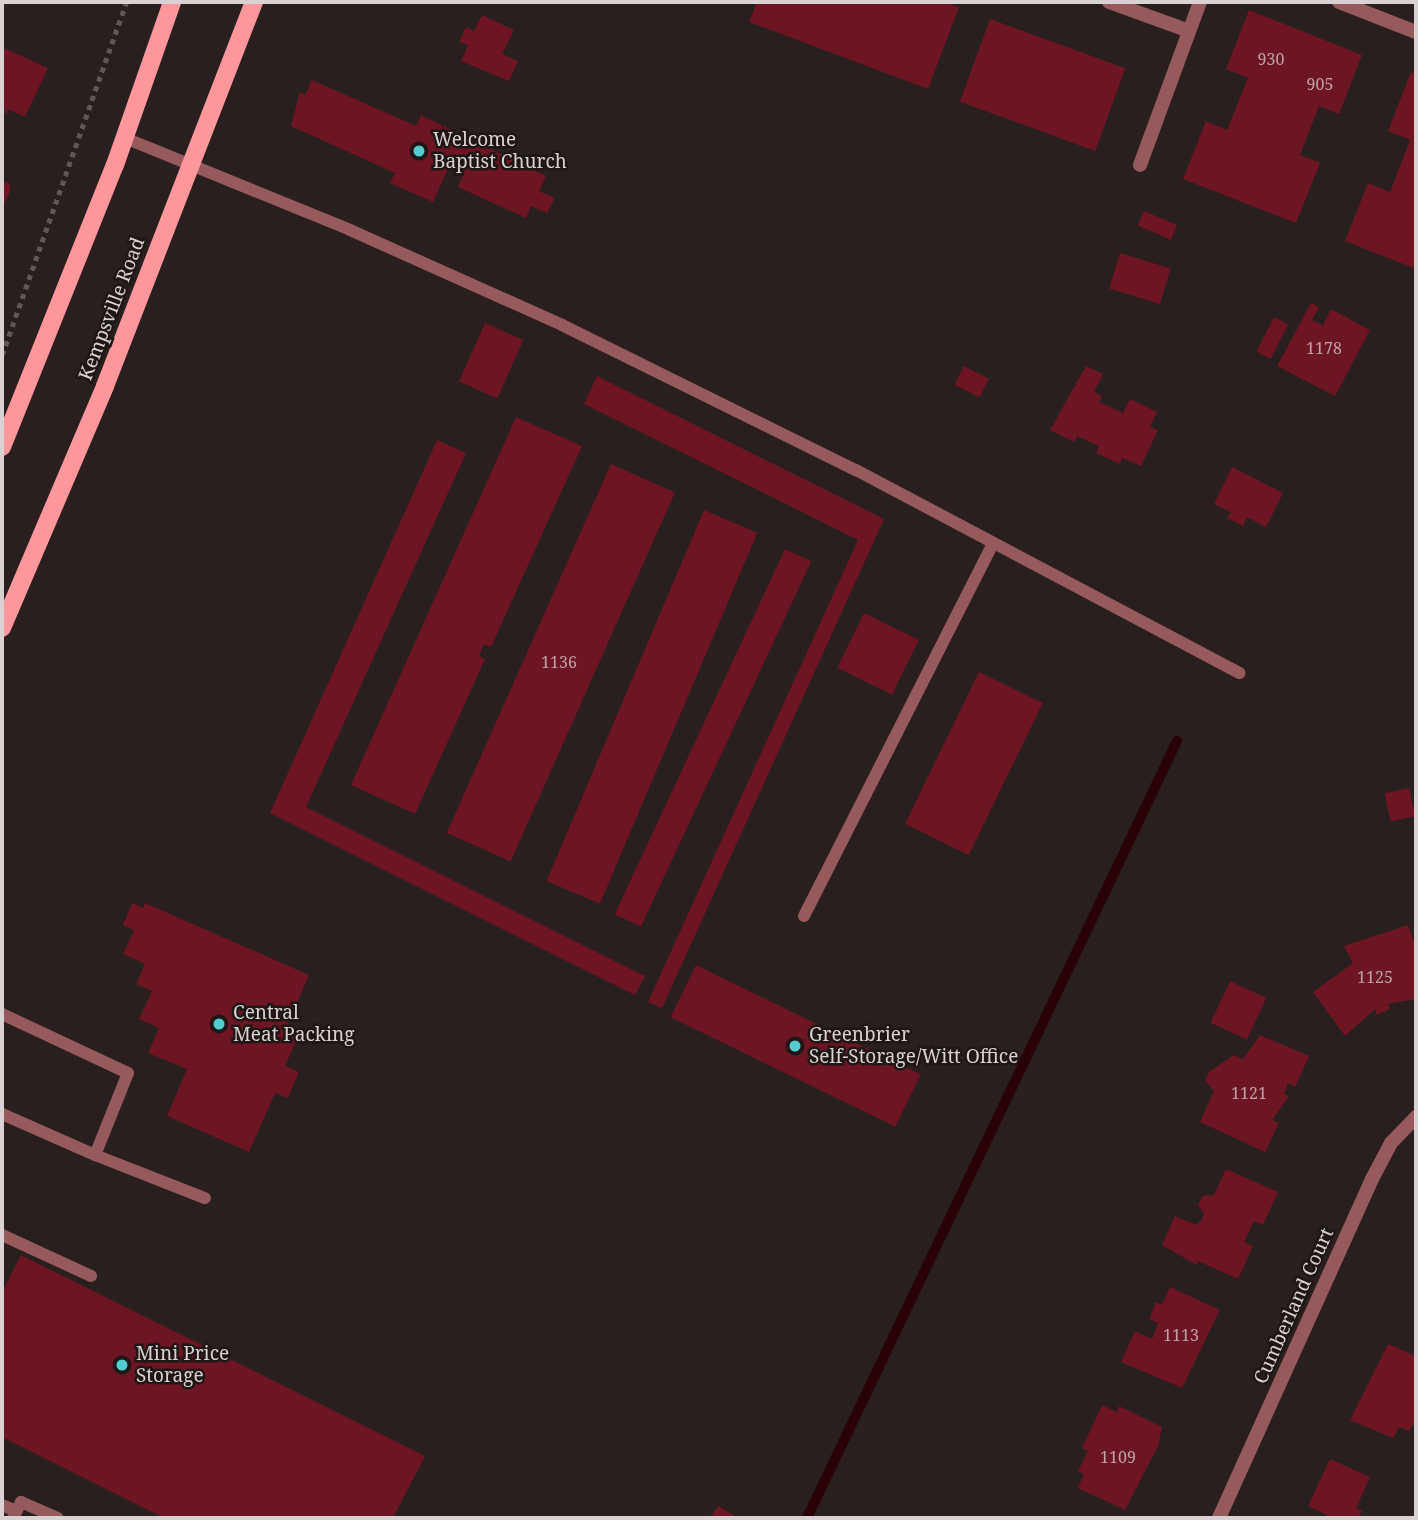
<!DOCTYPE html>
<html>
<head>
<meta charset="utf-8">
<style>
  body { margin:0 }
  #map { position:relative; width:1418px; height:1520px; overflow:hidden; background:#291f1f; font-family:"Noto Serif",serif }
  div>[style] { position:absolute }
  .stream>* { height:10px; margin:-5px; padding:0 5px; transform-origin:5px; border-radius:5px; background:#290005 }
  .building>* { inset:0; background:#6e1524; transform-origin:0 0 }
  .path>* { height:4.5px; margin-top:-2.25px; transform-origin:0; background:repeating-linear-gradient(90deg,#615757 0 5px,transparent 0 10px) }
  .lane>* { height:12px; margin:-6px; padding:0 6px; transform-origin:6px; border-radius:6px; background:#96595c }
  .street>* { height:14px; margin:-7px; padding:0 7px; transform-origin:7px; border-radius:7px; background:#96595c }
  .primary>* { height:18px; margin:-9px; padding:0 9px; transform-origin:9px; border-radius:9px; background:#fe979c }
  .dots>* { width:19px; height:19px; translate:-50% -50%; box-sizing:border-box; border:4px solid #1f1616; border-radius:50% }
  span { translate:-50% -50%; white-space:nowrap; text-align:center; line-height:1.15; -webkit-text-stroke:5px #1f1616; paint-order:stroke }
  .number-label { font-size:16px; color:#bea3a6 }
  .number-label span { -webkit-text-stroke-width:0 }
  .poi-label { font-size:19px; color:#d9d2d2 }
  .left { translate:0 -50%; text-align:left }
  .street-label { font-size:19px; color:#d9d2d2 }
  .frame { position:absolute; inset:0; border:4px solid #d9d2d2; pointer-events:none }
</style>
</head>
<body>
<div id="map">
  <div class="stream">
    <div style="left:807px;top:1518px;width:861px;rotate:-64.54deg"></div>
  </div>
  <div class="building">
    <div style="clip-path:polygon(757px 2px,945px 2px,959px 7px,928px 89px,749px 22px)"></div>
    <div style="clip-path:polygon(1249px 10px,1362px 55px,1339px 114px,1319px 106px,1300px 155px,1320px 163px,1296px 223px,1183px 179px,1206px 121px,1227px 130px,1248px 78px,1226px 69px)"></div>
    <div style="clip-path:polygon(482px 15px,514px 30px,502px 54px,518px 61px,509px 81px,461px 61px,468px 45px,459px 42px,466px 27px,474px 31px)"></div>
    <div style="left:990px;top:19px;width:144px;height:88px;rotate:20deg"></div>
    <div style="clip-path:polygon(2px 47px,48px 68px,25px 117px,8px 109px,6px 114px,2px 112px)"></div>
    <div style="clip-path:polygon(1411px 72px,1416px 74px,1416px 269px,1345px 241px,1368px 183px,1390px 192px,1410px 140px,1388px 131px)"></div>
    <div style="clip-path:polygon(312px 80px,416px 126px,421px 115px,546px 176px,539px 191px,555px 198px,547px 213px,531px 206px,526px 218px,458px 187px,465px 171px,450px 164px,433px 202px,390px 183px,395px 173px,291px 126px,300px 92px,305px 95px)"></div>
    <div style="clip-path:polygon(2px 180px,10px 184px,10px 191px,2px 209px)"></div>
    <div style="left:1144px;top:211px;width:36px;height:16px;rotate:23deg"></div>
    <div style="left:1120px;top:253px;width:53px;height:37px;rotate:17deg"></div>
    <div style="clip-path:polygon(1311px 303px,1319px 307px,1312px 320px,1323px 325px,1331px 309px,1370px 330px,1335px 396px,1277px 366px)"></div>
    <div style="left:1274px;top:317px;width:16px;height:39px;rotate:27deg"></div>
    <div style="left:485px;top:323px;width:42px;height:64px;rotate:24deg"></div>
    <div style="left:964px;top:366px;width:28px;height:21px;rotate:27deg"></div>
    <div style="clip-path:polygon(1086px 366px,1103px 374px,1094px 392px,1102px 396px,1099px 402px,1123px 413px,1130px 399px,1157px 412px,1150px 427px,1158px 430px,1141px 466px,1122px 458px,1120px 464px,1096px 453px,1099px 446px,1077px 436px,1074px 442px,1050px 430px)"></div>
    <div style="clip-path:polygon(597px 376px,884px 519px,662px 1008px,648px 1002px,858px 540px,584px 404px)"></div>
    <div style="clip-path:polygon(516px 417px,582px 446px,491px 647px,484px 644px,479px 656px,485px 659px,415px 814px,351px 785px)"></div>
    <div style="clip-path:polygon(437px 440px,466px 453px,306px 807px,645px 976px,635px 995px,270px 813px)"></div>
    <div style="left:611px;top:464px;width:70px;height:404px;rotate:24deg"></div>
    <div style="clip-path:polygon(1232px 467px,1283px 493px,1266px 527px,1247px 517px,1243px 526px,1227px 518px,1231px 512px,1214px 504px)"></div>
    <div style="left:704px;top:510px;width:58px;height:403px;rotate:23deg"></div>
    <div style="left:785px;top:549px;width:29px;height:403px;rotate:25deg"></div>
    <div style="left:864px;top:613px;width:61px;height:61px;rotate:26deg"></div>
    <div style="left:979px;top:672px;width:71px;height:169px;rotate:26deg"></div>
    <div style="left:1409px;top:788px;width:29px;height:25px;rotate:78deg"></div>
    <div style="clip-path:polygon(132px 903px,143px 908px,145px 903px,309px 975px,286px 1028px,299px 1034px,285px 1066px,299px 1072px,288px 1098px,275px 1093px,249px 1152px,167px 1116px,187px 1069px,148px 1053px,159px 1028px,139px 1019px,152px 991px,136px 984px,145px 964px,123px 954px,134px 930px,123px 925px)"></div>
    <div style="clip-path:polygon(1408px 925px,1416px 947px,1416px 999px,1388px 1004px,1390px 1009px,1377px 1015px,1375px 1009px,1345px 1036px,1313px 992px,1353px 963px,1344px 946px)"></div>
    <div style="left:696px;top:965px;width:250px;height:58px;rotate:26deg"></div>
    <div style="left:1230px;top:981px;width:40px;height:46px;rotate:25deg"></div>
    <div style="clip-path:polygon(1260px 1035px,1309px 1056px,1295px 1087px,1288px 1083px,1284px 1094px,1289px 1096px,1272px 1120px,1279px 1123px,1265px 1152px,1200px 1122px,1214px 1091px,1205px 1080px,1209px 1072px,1234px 1055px,1243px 1059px)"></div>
    <div style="clip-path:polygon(1226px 1169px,1278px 1192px,1263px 1225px,1254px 1221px,1244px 1242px,1253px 1246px,1238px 1279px,1198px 1261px,1197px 1265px,1162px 1245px,1175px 1216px,1196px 1225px,1201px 1221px,1204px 1214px,1198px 1205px,1203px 1196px,1214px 1195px)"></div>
    <div style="clip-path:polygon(21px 1255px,425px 1456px,393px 1518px,164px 1518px,2px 1437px,2px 1292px)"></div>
    <div style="clip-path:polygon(1170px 1287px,1220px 1310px,1182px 1388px,1121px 1362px,1135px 1331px,1152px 1339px,1158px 1323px,1149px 1319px,1156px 1302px,1162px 1305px)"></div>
    <div style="clip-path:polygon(1388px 1344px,1416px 1356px,1416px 1420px,1409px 1431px,1399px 1427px,1393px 1438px,1350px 1420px)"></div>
    <div style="clip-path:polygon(1102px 1405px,1117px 1412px,1119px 1406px,1162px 1427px,1158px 1446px,1125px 1510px,1078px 1488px,1084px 1474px,1078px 1471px,1088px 1451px,1082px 1448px)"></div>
    <div style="clip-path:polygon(1330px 1459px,1370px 1477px,1356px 1508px,1362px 1511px,1358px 1518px,1325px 1518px,1327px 1515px,1308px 1506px)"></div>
    <div style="clip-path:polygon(718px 1506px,738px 1518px,710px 1518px)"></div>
  </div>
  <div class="path">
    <div style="left:2px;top:355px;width:374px;rotate:-70.6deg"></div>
  </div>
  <div class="lane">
    <div style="left:125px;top:138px;width:243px;rotate:22.2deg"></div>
    <div style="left:350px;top:230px;width:232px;rotate:24.1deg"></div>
    <div style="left:562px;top:325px;width:328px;rotate:26.3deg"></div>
    <div style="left:856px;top:470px;width:434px;rotate:27.9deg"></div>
    <div style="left:804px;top:916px;width:418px;rotate:-63.1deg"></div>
    <div style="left:2px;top:1014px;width:139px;rotate:25.1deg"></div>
    <div style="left:128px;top:1073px;width:88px;rotate:111.9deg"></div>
    <div style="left:95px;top:1155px;width:102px;rotate:-156.2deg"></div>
    <div style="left:95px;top:1155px;width:118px;rotate:21.4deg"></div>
    <div style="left:2px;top:1235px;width:98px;rotate:24.7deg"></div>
    <div style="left:2px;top:1505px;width:15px;rotate:23deg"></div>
    <div style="left:13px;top:1518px;width:18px;rotate:-63deg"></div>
    <div style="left:21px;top:1502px;width:40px;rotate:23.4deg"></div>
  </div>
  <div class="street">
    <div style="left:1109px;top:2px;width:85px;rotate:19.9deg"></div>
    <div style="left:1339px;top:2px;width:83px;rotate:21.3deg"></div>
    <div style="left:1140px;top:165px;width:174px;rotate:-69.8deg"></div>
    <div style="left:1219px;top:1518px;width:372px;rotate:-65.7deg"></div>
    <div style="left:1372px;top:1179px;width:41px;rotate:-62.2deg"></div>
    <div style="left:1391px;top:1143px;width:36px;rotate:-46deg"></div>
  </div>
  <div class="primary">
    <div style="left:2px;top:447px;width:304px;rotate:-68.2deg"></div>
    <div style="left:115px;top:165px;width:173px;rotate:-70.7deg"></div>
    <div style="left:2px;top:628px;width:263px;rotate:-66.9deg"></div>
    <div style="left:105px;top:386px;width:412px;rotate:-68.8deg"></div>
  </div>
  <div class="dots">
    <div style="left:419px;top:151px;background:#52cdcf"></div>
    <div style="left:219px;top:1024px;background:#52cdcf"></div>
    <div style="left:795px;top:1046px;background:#52cdcf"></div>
    <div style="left:122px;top:1365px;background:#52cdcf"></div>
  </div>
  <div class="number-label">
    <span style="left:1271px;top:59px">930</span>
    <span style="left:1320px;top:84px">905</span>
    <span style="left:1324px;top:348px">1178</span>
    <span style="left:559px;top:662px">1136</span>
    <span style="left:1375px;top:977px">1125</span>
    <span style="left:1249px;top:1093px">1121</span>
    <span style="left:1181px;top:1335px">1113</span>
    <span style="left:1118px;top:1457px">1109</span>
  </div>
  <div class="poi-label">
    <span class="left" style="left:433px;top:151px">Welcome<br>Baptist Church</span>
    <span class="left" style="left:233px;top:1024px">Central<br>Meat Packing</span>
    <span class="left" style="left:809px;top:1046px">Greenbrier<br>Self-Storage/Witt Office</span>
    <span class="left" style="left:136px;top:1365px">Mini Price<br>Storage</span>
  </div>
  <div class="street-label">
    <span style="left:112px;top:309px;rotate:-69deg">Kempsville Road</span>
    <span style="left:1294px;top:1306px;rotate:-66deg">Cumberland Court</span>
  </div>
  <div class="frame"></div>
</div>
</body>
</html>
